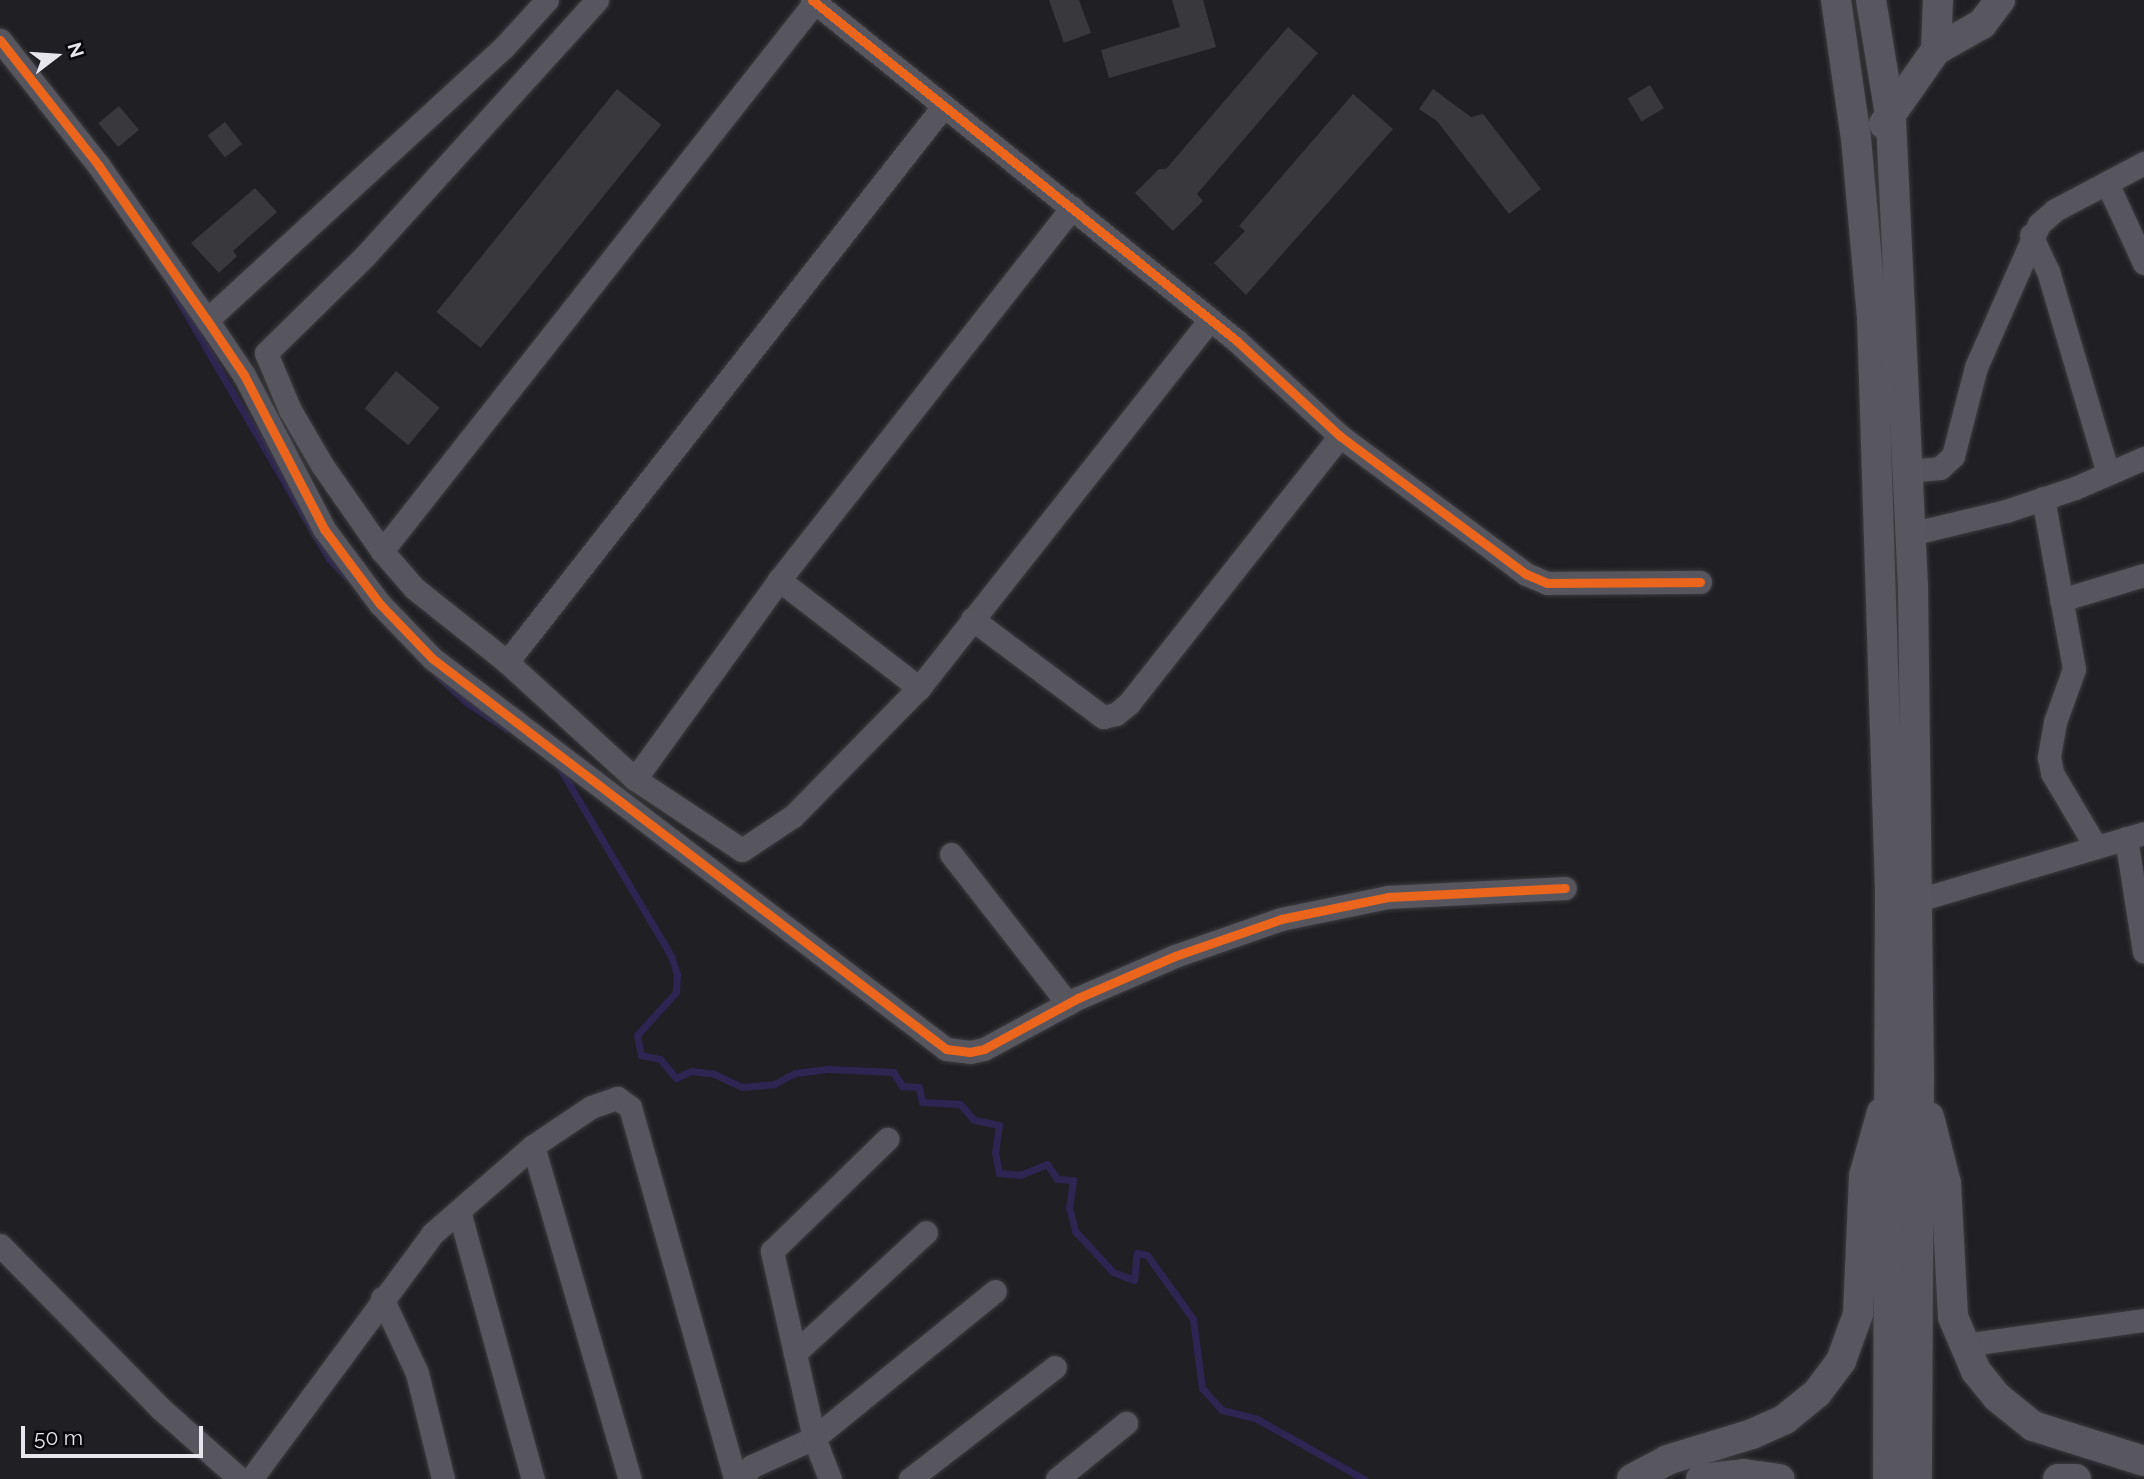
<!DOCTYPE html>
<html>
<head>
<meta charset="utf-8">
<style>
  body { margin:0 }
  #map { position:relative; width:2144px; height:1479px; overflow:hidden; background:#1f1f24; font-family:Raleway,sans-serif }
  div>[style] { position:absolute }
  .stream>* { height:7px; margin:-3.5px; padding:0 3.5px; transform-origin:3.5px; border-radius:3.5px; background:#2f2553 }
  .building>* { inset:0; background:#39393d; transform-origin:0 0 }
  .roads { filter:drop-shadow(0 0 2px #3c3c3f) drop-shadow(0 0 2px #3c3c3f) }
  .minor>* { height:23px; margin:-11.5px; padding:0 11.5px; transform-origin:11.5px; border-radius:11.5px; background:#57565e }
  .major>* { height:30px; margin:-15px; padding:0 15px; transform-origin:15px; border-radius:15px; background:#585760 }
  .cycleway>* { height:9px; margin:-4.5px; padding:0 4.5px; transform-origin:4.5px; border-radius:4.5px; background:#eb651d }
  span { translate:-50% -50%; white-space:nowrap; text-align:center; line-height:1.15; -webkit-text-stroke:7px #08080c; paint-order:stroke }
  .north { position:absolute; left:21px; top:21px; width:70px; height:70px; -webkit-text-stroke:5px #08080c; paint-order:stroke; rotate:73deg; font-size:19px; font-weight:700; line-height:28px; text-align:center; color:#e6e6ec }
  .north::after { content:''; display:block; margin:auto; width:24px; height:32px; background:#e6e6ec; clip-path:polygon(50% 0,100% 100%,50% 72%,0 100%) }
  .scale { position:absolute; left:21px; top:1426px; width:182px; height:32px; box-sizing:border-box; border:4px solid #e6e6ec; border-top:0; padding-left:9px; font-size:21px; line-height:24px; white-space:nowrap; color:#e6e6ec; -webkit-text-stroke:5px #08080c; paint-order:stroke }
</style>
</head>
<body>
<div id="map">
  <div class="stream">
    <div style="left:173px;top:291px;width:310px;rotate:59.8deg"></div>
    <div style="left:329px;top:559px;width:24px;rotate:45deg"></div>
    <div style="left:439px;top:677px;width:38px;rotate:43deg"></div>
    <div style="left:467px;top:703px;width:48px;rotate:33deg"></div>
    <div style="left:559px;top:767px;width:220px;rotate:59.3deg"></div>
    <div style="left:671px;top:956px;width:19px;rotate:72deg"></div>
    <div style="left:677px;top:974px;width:18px;rotate:93deg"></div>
    <div style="left:676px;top:992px;width:58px;rotate:132.2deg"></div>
    <div style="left:637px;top:1035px;width:20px;rotate:79deg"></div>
    <div style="left:641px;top:1055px;width:19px;rotate:12deg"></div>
    <div style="left:660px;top:1059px;width:25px;rotate:50deg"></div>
    <div style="left:676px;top:1078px;width:17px;rotate:-25deg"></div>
    <div style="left:691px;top:1071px;width:23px;rotate:7deg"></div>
    <div style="left:714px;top:1074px;width:31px;rotate:25deg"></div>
    <div style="left:742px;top:1087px;width:32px;rotate:-5deg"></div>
    <div style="left:774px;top:1084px;width:24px;rotate:-28deg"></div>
    <div style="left:795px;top:1073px;width:35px;rotate:-7deg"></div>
    <div style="left:830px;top:1069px;width:63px;rotate:2.7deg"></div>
    <div style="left:893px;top:1072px;width:17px;rotate:57deg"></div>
    <div style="left:902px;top:1086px;width:17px;rotate:3deg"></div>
    <div style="left:919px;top:1087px;width:15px;rotate:79deg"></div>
    <div style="left:922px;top:1102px;width:38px;rotate:3deg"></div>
    <div style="left:960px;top:1104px;width:21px;rotate:49deg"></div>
    <div style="left:974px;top:1120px;width:25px;rotate:11deg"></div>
    <div style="left:999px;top:1125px;width:27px;rotate:98deg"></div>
    <div style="left:995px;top:1152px;width:21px;rotate:79deg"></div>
    <div style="left:999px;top:1173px;width:21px;rotate:5deg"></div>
    <div style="left:1020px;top:1175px;width:29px;rotate:-22deg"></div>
    <div style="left:1047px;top:1164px;width:18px;rotate:56deg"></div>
    <div style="left:1057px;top:1179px;width:16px;rotate:4deg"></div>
    <div style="left:1073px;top:1180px;width:27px;rotate:98deg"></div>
    <div style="left:1069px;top:1207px;width:25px;rotate:76deg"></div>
    <div style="left:1075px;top:1231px;width:56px;rotate:47.2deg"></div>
    <div style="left:1113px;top:1272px;width:22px;rotate:21deg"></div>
    <div style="left:1134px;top:1280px;width:27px;rotate:-84deg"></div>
    <div style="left:1137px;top:1253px;width:10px;rotate:11deg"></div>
    <div style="left:1147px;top:1255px;width:79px;rotate:54.3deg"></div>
    <div style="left:1193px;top:1319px;width:70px;rotate:82.6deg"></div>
    <div style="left:1202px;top:1388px;width:30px;rotate:48deg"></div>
    <div style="left:1222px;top:1410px;width:36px;rotate:14deg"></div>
    <div style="left:1257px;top:1419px;width:123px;rotate:29.3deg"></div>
  </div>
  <div class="building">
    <div style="clip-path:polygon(1049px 0,1079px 0,1091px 33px,1064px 43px)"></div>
    <div style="clip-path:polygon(1172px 0,1203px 0,1216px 47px,1109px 78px,1101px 50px,1180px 27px)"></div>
    <div style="clip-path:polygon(1288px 27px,1318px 53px,1197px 194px,1203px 201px,1173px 231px,1135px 193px,1159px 169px,1166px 169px)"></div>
    <div style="left:1650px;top:85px;width:27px;height:26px;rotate:59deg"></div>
    <div style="left:617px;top:89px;width:57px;height:287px;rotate:39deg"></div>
    <div style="clip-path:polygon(1433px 89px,1471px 117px,1483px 114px,1541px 189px,1509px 214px,1437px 121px,1419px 109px)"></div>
    <div style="clip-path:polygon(1353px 94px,1393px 129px,1246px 295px,1214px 263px,1245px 231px,1239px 226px)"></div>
    <div style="left:119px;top:106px;width:31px;height:27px;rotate:50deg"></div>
    <div style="left:225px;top:122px;width:28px;height:22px;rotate:52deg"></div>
    <div style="clip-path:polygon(255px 188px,277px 212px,233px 251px,237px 256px,219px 273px,191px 243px)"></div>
    <div style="left:396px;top:371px;width:57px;height:49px;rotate:40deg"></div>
  </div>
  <div class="roads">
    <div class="minor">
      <div style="left:597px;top:0;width:344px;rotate:132.2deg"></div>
      <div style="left:366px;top:255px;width:140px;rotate:135.6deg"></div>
      <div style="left:266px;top:353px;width:62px;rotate:67.2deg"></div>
      <div style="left:290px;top:410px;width:64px;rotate:59.8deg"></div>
      <div style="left:322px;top:465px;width:105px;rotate:55.1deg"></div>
      <div style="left:382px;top:551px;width:49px;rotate:49.1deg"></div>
      <div style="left:414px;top:588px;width:119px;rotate:38.5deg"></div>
      <div style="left:507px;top:662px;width:173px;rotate:42.4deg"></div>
      <div style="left:635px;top:779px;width:128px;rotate:33.6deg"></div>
      <div style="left:742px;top:850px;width:61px;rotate:-33.7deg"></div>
      <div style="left:793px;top:816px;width:180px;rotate:-45.5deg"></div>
      <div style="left:919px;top:688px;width:469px;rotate:-51.7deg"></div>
      <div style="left:812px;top:0;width:545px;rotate:38.74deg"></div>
      <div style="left:1237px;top:341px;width:140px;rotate:42.7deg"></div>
      <div style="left:1340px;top:436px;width:232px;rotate:36.6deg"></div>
      <div style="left:1526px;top:574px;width:23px;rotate:23deg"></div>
      <div style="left:1547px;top:583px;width:153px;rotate:-0.4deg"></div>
      <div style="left:0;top:40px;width:160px;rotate:51.8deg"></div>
      <div style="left:99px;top:166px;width:188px;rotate:55deg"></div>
      <div style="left:207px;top:320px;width:66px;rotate:56.1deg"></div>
      <div style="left:244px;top:375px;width:174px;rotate:62.5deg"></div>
      <div style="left:324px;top:529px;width:94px;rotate:53.3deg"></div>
      <div style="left:380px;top:604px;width:76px;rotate:46.1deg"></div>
      <div style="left:433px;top:659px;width:644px;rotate:37.24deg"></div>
      <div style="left:946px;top:1049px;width:24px;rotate:7deg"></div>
      <div style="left:970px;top:1052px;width:14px;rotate:-12deg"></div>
      <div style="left:984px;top:1049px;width:107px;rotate:-28.5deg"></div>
      <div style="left:1078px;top:998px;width:106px;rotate:-23.4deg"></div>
      <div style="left:1175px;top:956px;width:112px;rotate:-19.2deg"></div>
      <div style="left:1281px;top:919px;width:109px;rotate:-11.6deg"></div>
      <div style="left:1388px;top:897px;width:177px;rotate:-2.9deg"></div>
      <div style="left:2107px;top:183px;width:88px;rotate:65.2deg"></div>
      <div style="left:2031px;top:235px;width:40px;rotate:65deg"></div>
      <div style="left:2048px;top:271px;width:211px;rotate:73.5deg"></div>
      <div style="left:207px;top:320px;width:402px;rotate:-42.6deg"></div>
      <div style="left:503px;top:48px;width:65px;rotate:-47.5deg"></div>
      <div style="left:1907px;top:471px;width:33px;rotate:-5deg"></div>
      <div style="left:1940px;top:468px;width:18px;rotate:-43deg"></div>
      <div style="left:1953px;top:456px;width:92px;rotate:-75.5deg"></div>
      <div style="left:1976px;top:367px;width:156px;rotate:-66.2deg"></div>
      <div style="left:2039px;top:224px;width:21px;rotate:-41deg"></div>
      <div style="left:2055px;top:210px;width:101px;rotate:-27.8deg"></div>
      <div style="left:2043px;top:498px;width:174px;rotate:79.7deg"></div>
      <div style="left:2074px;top:669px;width:56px;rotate:109.7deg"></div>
      <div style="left:2055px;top:722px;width:36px;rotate:100deg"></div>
      <div style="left:2049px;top:757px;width:16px;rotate:79deg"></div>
      <div style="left:2052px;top:773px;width:86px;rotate:59.3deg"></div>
      <div style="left:1910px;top:534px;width:99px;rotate:-13.5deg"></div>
      <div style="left:2006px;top:511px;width:73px;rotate:-18.4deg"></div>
      <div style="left:2075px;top:488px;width:75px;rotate:-23.5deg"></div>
      <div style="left:382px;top:551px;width:699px;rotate:-51.74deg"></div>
      <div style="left:779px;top:580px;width:177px;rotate:37.6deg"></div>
      <div style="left:2061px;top:600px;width:87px;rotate:-16.8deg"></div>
      <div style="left:972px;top:619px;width:164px;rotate:36.8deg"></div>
      <div style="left:1103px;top:717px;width:13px;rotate:-13deg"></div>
      <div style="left:1116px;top:714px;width:17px;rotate:-40deg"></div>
      <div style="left:1129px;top:703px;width:340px;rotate:-51.7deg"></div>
      <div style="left:507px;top:662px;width:704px;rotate:-51.86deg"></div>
      <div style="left:635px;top:779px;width:246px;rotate:-54.1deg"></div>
      <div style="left:779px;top:580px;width:474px;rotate:-51.8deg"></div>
      <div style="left:2126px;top:838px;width:115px;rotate:81deg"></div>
      <div style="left:951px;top:854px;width:190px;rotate:52deg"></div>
      <div style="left:1918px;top:900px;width:236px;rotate:-16.5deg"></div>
      <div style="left:533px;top:1146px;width:347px;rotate:73.8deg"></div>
      <div style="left:459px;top:1211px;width:278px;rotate:74.6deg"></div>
      <div style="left:0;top:1245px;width:228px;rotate:45.5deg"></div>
      <div style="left:160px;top:1408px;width:107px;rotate:41.6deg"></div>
      <div style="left:382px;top:1298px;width:83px;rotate:65deg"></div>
      <div style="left:417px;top:1373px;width:109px;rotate:76.2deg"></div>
      <div style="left:1963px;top:1345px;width:183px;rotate:-7.9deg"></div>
      <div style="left:795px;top:1353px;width:178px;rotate:-42.7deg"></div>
      <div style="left:251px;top:1479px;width:305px;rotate:-53.5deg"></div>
      <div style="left:432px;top:1234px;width:134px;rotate:-41.1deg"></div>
      <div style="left:533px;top:1146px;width:70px;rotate:-33.9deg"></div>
      <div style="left:591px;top:1107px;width:28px;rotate:-19deg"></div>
      <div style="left:617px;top:1098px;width:16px;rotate:35deg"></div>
      <div style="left:630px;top:1107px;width:387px;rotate:74.2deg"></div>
      <div style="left:741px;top:1479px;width:17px;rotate:-50deg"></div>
      <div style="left:752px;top:1466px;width:68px;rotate:-24.3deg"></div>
      <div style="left:814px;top:1438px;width:233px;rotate:-39.1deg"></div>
      <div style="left:830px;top:1479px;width:44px;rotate:-111.3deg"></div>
      <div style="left:814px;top:1438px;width:192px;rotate:-102.7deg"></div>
      <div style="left:772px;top:1251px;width:161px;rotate:-44.2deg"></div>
      <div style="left:910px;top:1479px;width:183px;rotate:-37.7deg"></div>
      <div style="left:1057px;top:1479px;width:89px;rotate:-39.1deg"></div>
    </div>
    <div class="major">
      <div style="left:1836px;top:0;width:139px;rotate:81.8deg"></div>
      <div style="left:1856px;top:138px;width:179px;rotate:84.9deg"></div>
      <div style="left:1872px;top:316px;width:573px;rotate:88.2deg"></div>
      <div style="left:1890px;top:889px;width:590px;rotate:90.19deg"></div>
      <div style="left:1871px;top:0;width:123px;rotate:80.6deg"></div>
      <div style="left:1891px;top:121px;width:466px;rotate:87.3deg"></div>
      <div style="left:1913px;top:586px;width:495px;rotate:89.3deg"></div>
      <div style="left:1919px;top:1081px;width:398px;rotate:90.3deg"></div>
      <div style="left:1936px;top:50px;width:50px;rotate:-87.7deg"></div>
      <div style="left:1884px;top:124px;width:90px;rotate:-54.9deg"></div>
      <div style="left:1936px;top:50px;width:53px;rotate:-29.5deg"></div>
      <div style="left:1982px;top:24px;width:30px;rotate:-53deg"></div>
      <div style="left:1929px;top:1117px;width:68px;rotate:75.6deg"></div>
      <div style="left:1946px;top:1183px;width:134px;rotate:87deg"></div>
      <div style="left:1953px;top:1317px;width:59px;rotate:66.9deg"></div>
      <div style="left:1976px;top:1371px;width:33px;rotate:51deg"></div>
      <div style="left:1997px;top:1397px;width:46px;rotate:38.9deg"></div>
      <div style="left:2033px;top:1426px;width:116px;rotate:17.5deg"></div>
      <div style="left:1632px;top:1479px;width:40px;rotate:-28deg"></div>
      <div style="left:1667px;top:1460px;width:89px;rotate:-17deg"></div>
      <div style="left:1752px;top:1434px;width:36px;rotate:-24deg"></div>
      <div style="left:1785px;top:1419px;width:41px;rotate:-39.1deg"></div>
      <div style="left:1817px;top:1393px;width:40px;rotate:-53deg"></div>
      <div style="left:1841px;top:1361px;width:50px;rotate:-70.1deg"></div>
      <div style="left:1858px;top:1314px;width:138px;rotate:-87.5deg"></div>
      <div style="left:1864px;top:1176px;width:66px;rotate:-74.3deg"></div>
      <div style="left:1701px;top:1479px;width:43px;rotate:-6.6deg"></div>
      <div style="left:1744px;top:1474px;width:36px;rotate:8deg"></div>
      <div style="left:2058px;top:1479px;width:18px"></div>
    </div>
  </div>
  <div class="cycleway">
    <div style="left:812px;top:0;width:545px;rotate:38.74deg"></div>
    <div style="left:1237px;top:341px;width:140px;rotate:42.7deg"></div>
    <div style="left:1340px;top:436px;width:232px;rotate:36.6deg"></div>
    <div style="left:1526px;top:574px;width:23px;rotate:23deg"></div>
    <div style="left:1547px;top:583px;width:153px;rotate:-0.4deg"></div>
    <div style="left:0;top:40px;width:160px;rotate:51.8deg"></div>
    <div style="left:99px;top:166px;width:188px;rotate:55deg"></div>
    <div style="left:207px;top:320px;width:66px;rotate:56.1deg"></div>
    <div style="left:244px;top:375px;width:174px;rotate:62.5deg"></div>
    <div style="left:324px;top:529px;width:94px;rotate:53.3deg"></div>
    <div style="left:380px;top:604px;width:76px;rotate:46.1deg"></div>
    <div style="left:433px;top:659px;width:644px;rotate:37.24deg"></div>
    <div style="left:946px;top:1049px;width:24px;rotate:7deg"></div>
    <div style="left:970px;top:1052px;width:14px;rotate:-12deg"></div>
    <div style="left:984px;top:1049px;width:107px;rotate:-28.5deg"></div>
    <div style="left:1078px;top:998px;width:106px;rotate:-23.4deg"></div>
    <div style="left:1175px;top:956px;width:112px;rotate:-19.2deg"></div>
    <div style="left:1281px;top:919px;width:109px;rotate:-11.6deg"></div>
    <div style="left:1388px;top:897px;width:177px;rotate:-2.9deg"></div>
  </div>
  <div class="north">N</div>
  <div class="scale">50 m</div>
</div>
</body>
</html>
